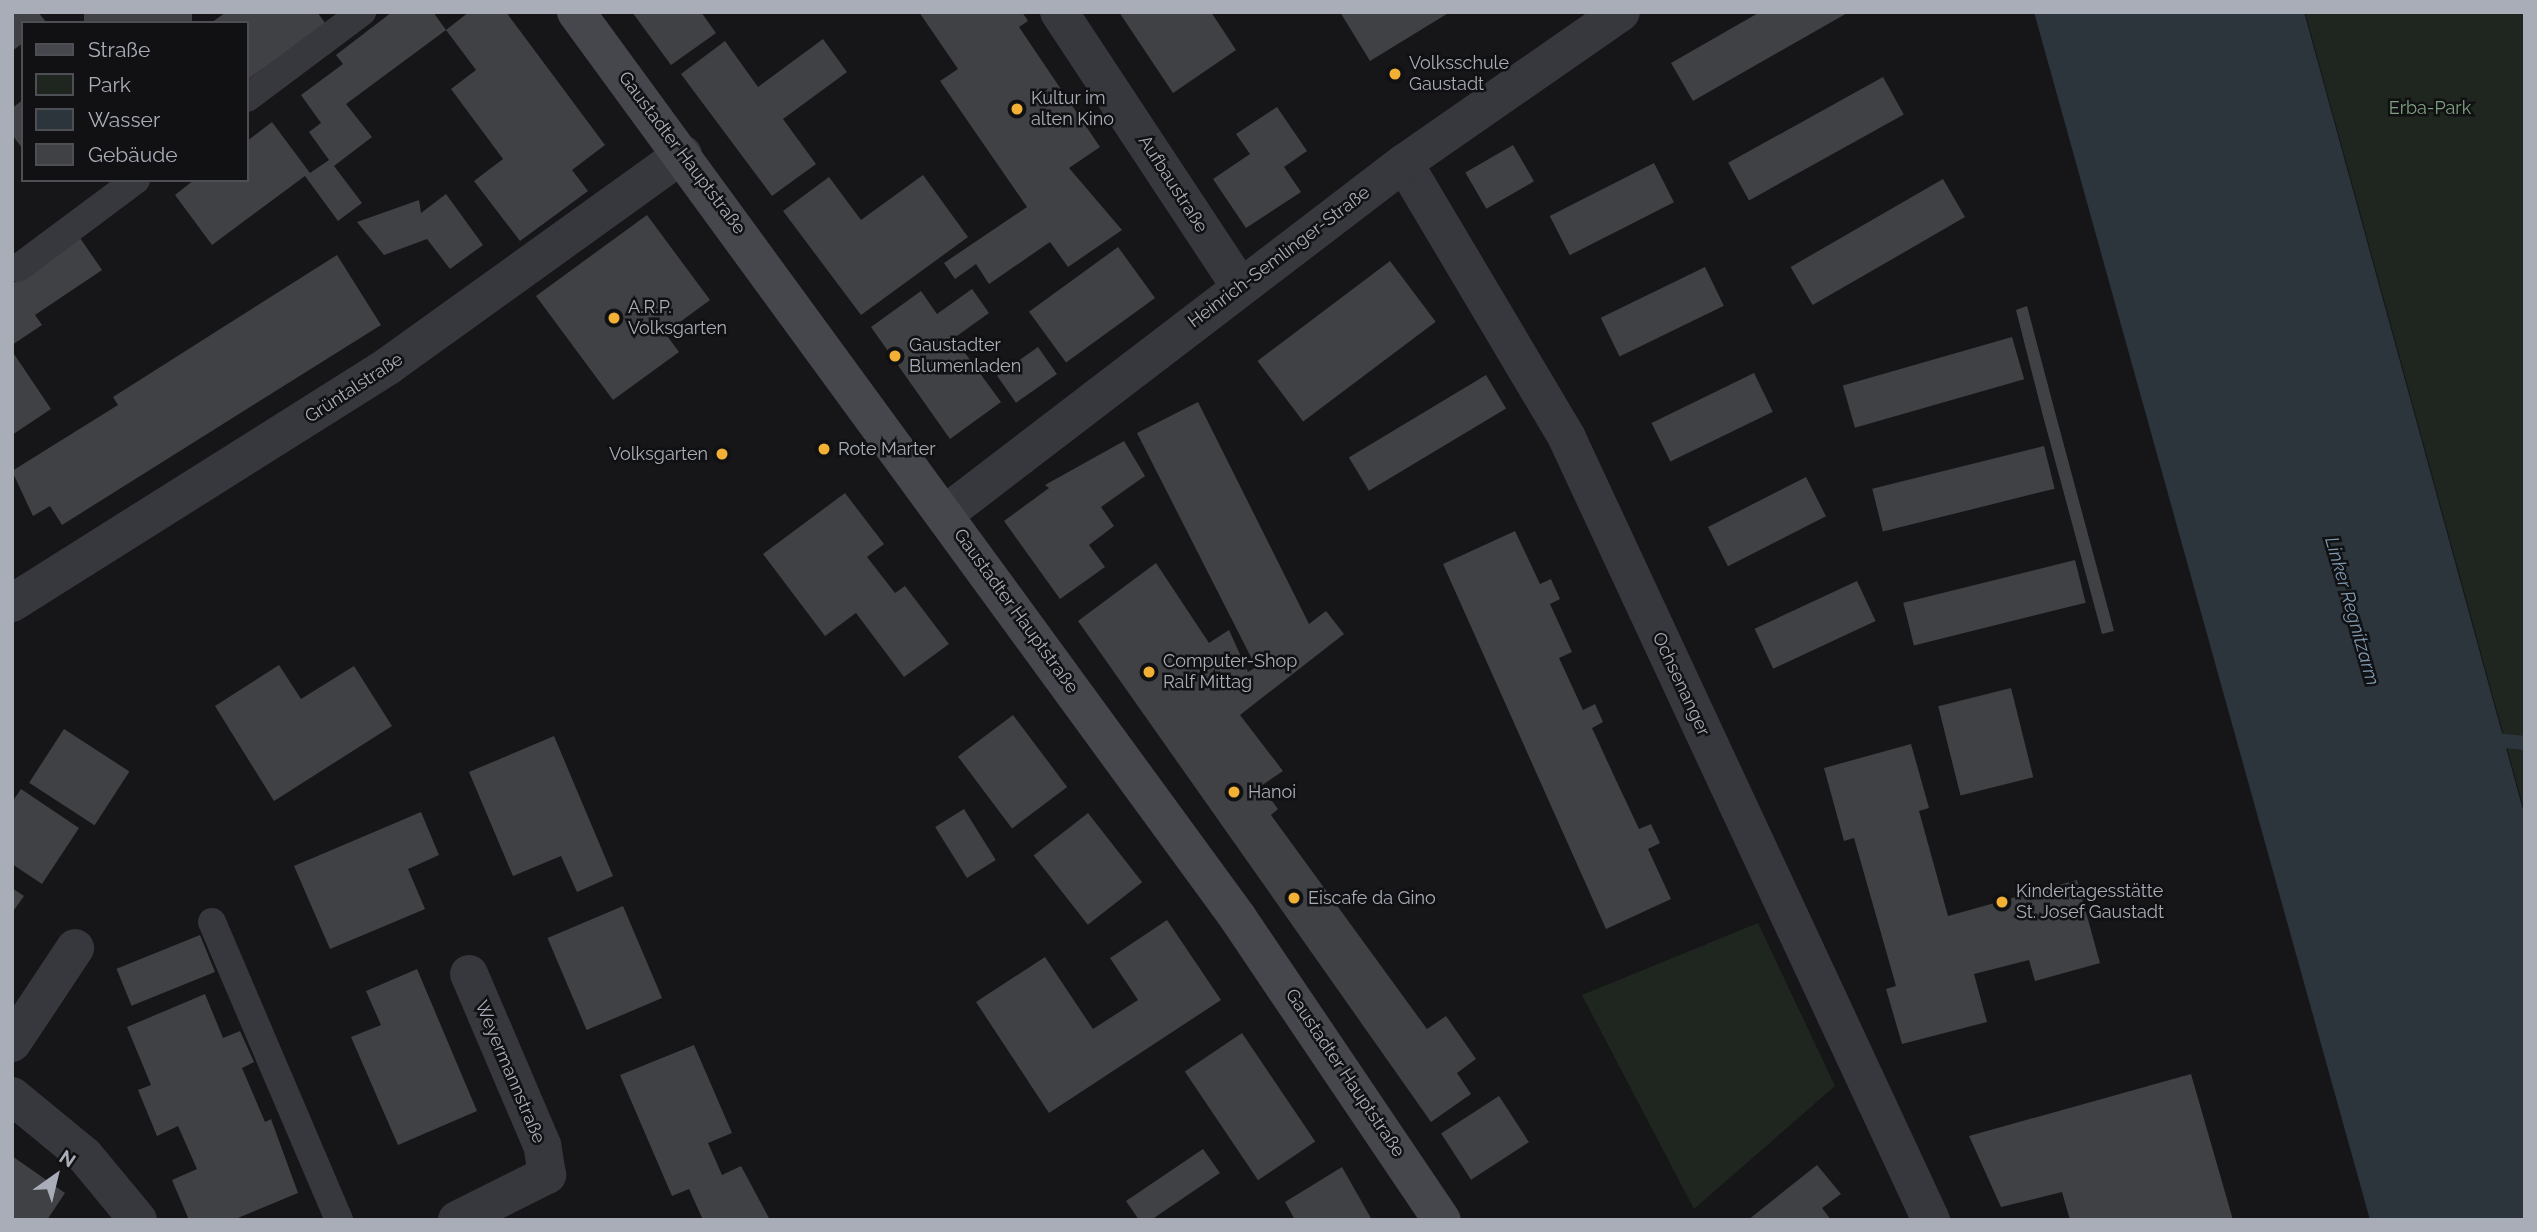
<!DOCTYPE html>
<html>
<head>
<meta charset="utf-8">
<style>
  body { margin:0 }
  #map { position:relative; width:2537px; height:1232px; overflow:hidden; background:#161618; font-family:Raleway,sans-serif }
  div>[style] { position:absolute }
  .green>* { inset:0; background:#1e261f }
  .water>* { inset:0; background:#2c353c }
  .stream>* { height:14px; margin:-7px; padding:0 7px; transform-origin:7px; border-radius:7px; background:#2c353c }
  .building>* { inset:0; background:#404145; transform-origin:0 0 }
  .lane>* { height:28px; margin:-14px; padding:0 14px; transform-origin:14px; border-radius:14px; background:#37383d }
  .street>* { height:38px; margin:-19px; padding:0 19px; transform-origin:19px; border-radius:19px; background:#37383d }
  .secondary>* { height:38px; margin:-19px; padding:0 19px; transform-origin:19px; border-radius:19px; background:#45474d }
  .dots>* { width:19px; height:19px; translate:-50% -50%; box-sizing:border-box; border:4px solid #111113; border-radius:50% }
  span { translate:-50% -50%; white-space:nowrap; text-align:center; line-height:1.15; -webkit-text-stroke:5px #111113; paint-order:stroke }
  .poi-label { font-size:18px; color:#a8adb8 }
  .left { translate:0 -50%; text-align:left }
  .right { translate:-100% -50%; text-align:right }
  .park-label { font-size:18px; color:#7fa381 }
  .street-label { font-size:18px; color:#a8adb8 }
  .water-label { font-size:19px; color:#7f9bb3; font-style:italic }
  .frame { position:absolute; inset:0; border:14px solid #a8adb8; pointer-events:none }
  .legend { position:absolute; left:21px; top:21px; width:228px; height:161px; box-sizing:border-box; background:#111113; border:2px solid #4d4f55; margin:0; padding:9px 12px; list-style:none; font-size:21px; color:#a8adb8 }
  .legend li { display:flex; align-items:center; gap:14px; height:35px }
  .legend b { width:35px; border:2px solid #4d4f55 }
  .north { position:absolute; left:21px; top:1141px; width:70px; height:70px; -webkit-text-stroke:5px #111113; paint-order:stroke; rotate:34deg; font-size:19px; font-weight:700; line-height:28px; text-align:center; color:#a8adb8 }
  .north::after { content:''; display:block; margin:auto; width:24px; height:32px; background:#a8adb8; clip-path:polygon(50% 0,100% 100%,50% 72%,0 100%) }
</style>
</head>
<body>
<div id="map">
  <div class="green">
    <div style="clip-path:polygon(2305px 12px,2525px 12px,2525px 813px)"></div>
    <div style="clip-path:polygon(1758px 923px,1835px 1086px,1694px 1209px,1582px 995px)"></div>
  </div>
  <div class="water">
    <div style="clip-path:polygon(2034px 12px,2304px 12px,2525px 817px,2525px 1220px,2370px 1220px)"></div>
  </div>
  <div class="stream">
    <div style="left:2485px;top:739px;width:40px;rotate:5.7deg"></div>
  </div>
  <div class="building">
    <div style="clip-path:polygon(12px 12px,38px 12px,47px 23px,23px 23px,23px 43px,12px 51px)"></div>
    <div style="left:84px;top:12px;width:108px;height:12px"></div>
    <div style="clip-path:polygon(226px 12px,317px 12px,326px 24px,247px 80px,247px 23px,211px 23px)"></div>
    <div style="clip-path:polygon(392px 12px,433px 12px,446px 30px,346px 104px,372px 137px,334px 166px,362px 203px,338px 221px,305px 176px,212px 245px,175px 195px,194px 180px,247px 180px,247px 141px,272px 122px,310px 173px,329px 160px,309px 132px,321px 123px,301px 95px,343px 64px,336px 55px)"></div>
    <div style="clip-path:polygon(469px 12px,506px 12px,605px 145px,572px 170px,588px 191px,520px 241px,474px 181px,503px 159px,451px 89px,476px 70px,446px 30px)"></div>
    <div style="clip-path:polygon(632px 12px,701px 12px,716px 33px,671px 65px)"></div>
    <div style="clip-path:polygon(919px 12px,1022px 12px,1028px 21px,1019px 27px,1100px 147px,1069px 168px,1122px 230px,1068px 267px,1050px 242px,989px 284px,976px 264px,955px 279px,944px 263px,1027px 207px,940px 81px,958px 69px)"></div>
    <div style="clip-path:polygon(1119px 12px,1211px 12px,1236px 50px,1173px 93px)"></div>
    <div style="clip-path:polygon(1340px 12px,1450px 12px,1370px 61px)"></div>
    <div style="clip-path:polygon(1760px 12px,1849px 12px,1693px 101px,1671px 63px)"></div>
    <div style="clip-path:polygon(823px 39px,847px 72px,783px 119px,816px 164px,772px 196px,681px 74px,725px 41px,758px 87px)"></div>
    <div style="left:1883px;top:77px;width:43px;height:177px;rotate:61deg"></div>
    <div style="clip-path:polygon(23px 100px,23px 149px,12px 135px,12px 108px)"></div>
    <div style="clip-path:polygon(1277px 107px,1307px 151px,1284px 167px,1301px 192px,1246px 228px,1213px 179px,1250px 154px,1236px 134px)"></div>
    <div style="left:1513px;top:145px;width:42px;height:55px;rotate:60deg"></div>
    <div style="left:1654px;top:163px;width:44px;height:117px;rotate:63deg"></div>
    <div style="clip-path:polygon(923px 175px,968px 237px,861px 315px,783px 211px,829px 177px,861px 220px)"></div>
    <div style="left:1943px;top:179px;width:44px;height:176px;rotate:60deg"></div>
    <div style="clip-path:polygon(446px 194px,483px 245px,450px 269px,427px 239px,384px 255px,357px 222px,419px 200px,421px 213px)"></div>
    <div style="clip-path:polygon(647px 215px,710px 300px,665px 333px,679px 352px,613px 400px,536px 296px)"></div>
    <div style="clip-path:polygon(80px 238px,102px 270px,35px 315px,42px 325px,12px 345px,12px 284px)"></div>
    <div style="left:1118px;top:247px;width:63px;height:110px;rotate:54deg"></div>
    <div style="clip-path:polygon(337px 255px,381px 325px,62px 525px,50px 506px,33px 516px,12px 471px,118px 405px,113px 397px)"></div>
    <div style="left:1390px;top:261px;width:76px;height:166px;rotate:53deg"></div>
    <div style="left:1705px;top:267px;width:43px;height:116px;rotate:64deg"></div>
    <div style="clip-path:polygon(972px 289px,989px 313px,954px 338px,1001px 402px,950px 439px,871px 327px,921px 291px,937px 314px)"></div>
    <div style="clip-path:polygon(2027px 306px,2055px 412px,2114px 631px,2102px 634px,2043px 416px,2016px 310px)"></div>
    <div style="left:2012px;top:337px;width:44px;height:176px;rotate:74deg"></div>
    <div style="left:1038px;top:347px;width:33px;height:50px;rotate:55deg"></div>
    <div style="clip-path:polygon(12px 351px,51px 409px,12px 435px)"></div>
    <div style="left:1754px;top:373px;width:43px;height:114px;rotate:64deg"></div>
    <div style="left:1486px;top:375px;width:39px;height:160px;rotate:59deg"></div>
    <div style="clip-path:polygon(1198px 402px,1309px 624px,1326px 611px,1344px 634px,1240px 715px,1283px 771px,1261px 786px,1278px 809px,1271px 815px,1427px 1029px,1446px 1016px,1476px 1059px,1457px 1073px,1471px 1094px,1431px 1122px,1078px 621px,1156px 563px,1209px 643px,1229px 630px,1248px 672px,1256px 667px,1137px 433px)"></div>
    <div style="clip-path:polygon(1124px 441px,1145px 476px,1101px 507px,1114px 526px,1089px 545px,1105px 567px,1060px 599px,1004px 521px,1049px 488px,1045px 485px)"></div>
    <div style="left:2044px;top:446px;width:44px;height:177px;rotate:76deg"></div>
    <div style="left:1806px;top:477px;width:44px;height:110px;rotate:63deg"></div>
    <div style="clip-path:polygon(845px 493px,884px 544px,867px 557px,895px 593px,905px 586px,949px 644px,904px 677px,856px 613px,825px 636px,763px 554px)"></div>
    <div style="clip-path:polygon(1515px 531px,1540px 584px,1551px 579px,1560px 599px,1550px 604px,1572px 652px,1559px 658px,1583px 710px,1595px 704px,1603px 722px,1592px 728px,1615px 778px,1639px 829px,1651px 824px,1660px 843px,1648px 849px,1671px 899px,1606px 929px,1443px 564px)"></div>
    <div style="left:2075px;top:560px;width:44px;height:177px;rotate:76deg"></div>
    <div style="left:1857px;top:581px;width:44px;height:113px;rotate:65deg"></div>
    <div style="clip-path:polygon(279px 665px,301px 699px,354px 666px,392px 726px,274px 801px,215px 706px)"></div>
    <div style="left:2011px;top:688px;width:92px;height:75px;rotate:76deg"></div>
    <div style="left:1013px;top:715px;width:90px;height:69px;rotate:53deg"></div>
    <div style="left:64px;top:729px;width:78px;height:64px;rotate:33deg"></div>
    <div style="clip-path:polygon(554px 736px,613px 876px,577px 892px,561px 856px,513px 876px,469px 772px)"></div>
    <div style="clip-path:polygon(1911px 744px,1929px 808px,1919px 811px,1948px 916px,2077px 880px,2100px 963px,2035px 981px,2029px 960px,1974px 974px,1987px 1022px,1902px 1044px,1886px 989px,1896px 986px,1854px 838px,1844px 841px,1824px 768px)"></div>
    <div style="clip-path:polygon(21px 789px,79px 828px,42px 884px,12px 864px,12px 802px)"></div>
    <div style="left:964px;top:809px;width:60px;height:34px;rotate:58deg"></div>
    <div style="clip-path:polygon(421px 812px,439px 855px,408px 869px,425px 909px,330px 949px,294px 866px)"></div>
    <div style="left:1088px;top:813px;width:88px;height:69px;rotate:52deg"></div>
    <div style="clip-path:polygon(12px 888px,24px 896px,12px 913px)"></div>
    <div style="left:623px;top:906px;width:100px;height:82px;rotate:67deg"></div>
    <div style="clip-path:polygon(1167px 920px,1221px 1000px,1049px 1113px,976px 1002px,1045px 957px,1093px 1029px,1138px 1000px,1110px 958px)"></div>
    <div style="left:200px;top:935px;width:40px;height:90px;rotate:68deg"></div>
    <div style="clip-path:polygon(417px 969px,477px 1111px,398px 1145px,351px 1037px,381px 1025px,366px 991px)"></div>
    <div style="clip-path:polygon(205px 994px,223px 1038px,240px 1031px,254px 1062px,242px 1068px,265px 1122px,271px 1119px,298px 1193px,233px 1220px,189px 1220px,172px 1180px,197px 1169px,178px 1126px,157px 1136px,138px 1090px,151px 1085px,127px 1027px)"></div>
    <div style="left:1242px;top:1033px;width:131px;height:69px;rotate:56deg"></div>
    <div style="clip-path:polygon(694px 1045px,732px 1133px,708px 1143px,722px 1175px,741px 1166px,770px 1220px,703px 1220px,689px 1189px,672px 1196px,620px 1075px)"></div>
    <div style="clip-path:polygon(2191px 1074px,2233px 1220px,2070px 1220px,2062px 1192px,2001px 1207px,1969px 1136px)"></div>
    <div style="left:1499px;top:1096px;width:55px;height:69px;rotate:57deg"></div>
    <div style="clip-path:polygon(1203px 1149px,1220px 1173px,1151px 1220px,1139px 1220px,1126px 1201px)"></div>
    <div style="clip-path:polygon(12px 1156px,65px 1193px,47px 1220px,12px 1220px)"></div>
    <div style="clip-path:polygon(1817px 1165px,1841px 1194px,1822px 1208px,1831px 1220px,1748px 1220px)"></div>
    <div style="clip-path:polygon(1342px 1167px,1372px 1220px,1295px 1220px,1285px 1202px)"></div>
  </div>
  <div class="lane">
    <div style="left:247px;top:98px;width:144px;rotate:-36.8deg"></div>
    <div style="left:18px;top:268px;width:147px;rotate:-36.7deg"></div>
    <div style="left:212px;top:922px;width:324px;rotate:66.9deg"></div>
  </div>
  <div class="street">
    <div style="left:1059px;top:12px;width:328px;rotate:56.6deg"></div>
    <div style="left:1404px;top:163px;width:320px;rotate:59.3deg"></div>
    <div style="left:1567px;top:438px;width:863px;rotate:65.04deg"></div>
    <div style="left:945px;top:514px;width:578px;rotate:-37.41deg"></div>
    <div style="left:1404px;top:163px;width:264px;rotate:-34.8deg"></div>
    <div style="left:12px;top:603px;width:444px;rotate:-32.2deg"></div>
    <div style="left:388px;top:366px;width:363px;rotate:-35.7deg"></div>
    <div style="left:12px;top:1043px;width:114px;rotate:-56.4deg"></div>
    <div style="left:12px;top:1096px;width:94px;rotate:39.4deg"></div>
    <div style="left:85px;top:1156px;width:83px;rotate:50.4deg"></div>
    <div style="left:457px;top:1220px;width:101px;rotate:-26.6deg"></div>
    <div style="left:547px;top:1175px;width:30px;rotate:-99deg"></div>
    <div style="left:542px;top:1145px;width:186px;rotate:-113.1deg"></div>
  </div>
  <div class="secondary">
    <div style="left:576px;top:12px;width:1122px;rotate:53.84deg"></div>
    <div style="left:1238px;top:918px;width:364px;rotate:56deg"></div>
  </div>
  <div class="dots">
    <div style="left:1395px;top:74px;background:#f2b134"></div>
    <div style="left:1017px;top:109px;background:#f2b134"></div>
    <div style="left:614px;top:318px;background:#f2b134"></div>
    <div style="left:895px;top:356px;background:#f2b134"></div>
    <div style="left:824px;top:449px;background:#f2b134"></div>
    <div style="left:722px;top:454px;background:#f2b134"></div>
    <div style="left:1149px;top:672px;background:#f2b134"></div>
    <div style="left:1234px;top:792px;background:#f2b134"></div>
    <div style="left:1294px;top:898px;background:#f2b134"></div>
    <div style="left:2002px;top:902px;background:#f2b134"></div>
  </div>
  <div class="poi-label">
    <span class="left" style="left:1409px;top:74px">Volksschule<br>Gaustadt</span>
    <span class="left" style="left:1031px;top:109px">Kultur im<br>alten Kino</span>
    <span class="left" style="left:628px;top:318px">A.R.P.<br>Volksgarten</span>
    <span class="left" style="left:909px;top:356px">Gaustadter<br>Blumenladen</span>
    <span class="left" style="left:838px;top:449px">Rote Marter</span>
    <span class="right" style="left:708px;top:454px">Volksgarten</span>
    <span class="left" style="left:1163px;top:672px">Computer-Shop<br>Ralf Mittag</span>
    <span class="left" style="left:1248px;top:792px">Hanoi</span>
    <span class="left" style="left:2016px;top:902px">Kindertagesstätte<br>St. Josef Gaustadt</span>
    <span class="left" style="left:1308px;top:898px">Eiscafe da Gino</span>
  </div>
  <div class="park-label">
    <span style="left:2430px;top:108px">Erba-Park</span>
  </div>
  <div class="street-label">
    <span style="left:682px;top:153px;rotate:53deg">Gaustadter Hauptstraße</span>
    <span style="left:1173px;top:184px;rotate:57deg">Aufbaustraße</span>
    <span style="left:1279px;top:257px;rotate:-37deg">Heinrich-Semlinger-Straße</span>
    <span style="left:354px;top:388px;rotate:-33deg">Grüntalstraße</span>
    <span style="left:1016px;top:611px;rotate:54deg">Gaustadter Hauptstraße</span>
    <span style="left:1681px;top:684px;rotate:65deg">Ochsenanger</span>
    <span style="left:510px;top:1072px;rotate:67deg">Weyermannstraße</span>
    <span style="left:1345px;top:1073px;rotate:56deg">Gaustadter Hauptstraße</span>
  </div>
  <div class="water-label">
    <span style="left:2352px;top:611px;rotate:74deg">Linker Regnitzarm</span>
  </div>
  <div class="frame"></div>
  <ul class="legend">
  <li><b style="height:9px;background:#45474d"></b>Straße</li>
  <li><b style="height:19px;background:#1e261f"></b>Park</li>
  <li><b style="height:19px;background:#2c353c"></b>Wasser</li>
  <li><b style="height:19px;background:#404145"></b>Gebäude</li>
  </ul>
  <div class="north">N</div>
</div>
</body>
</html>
